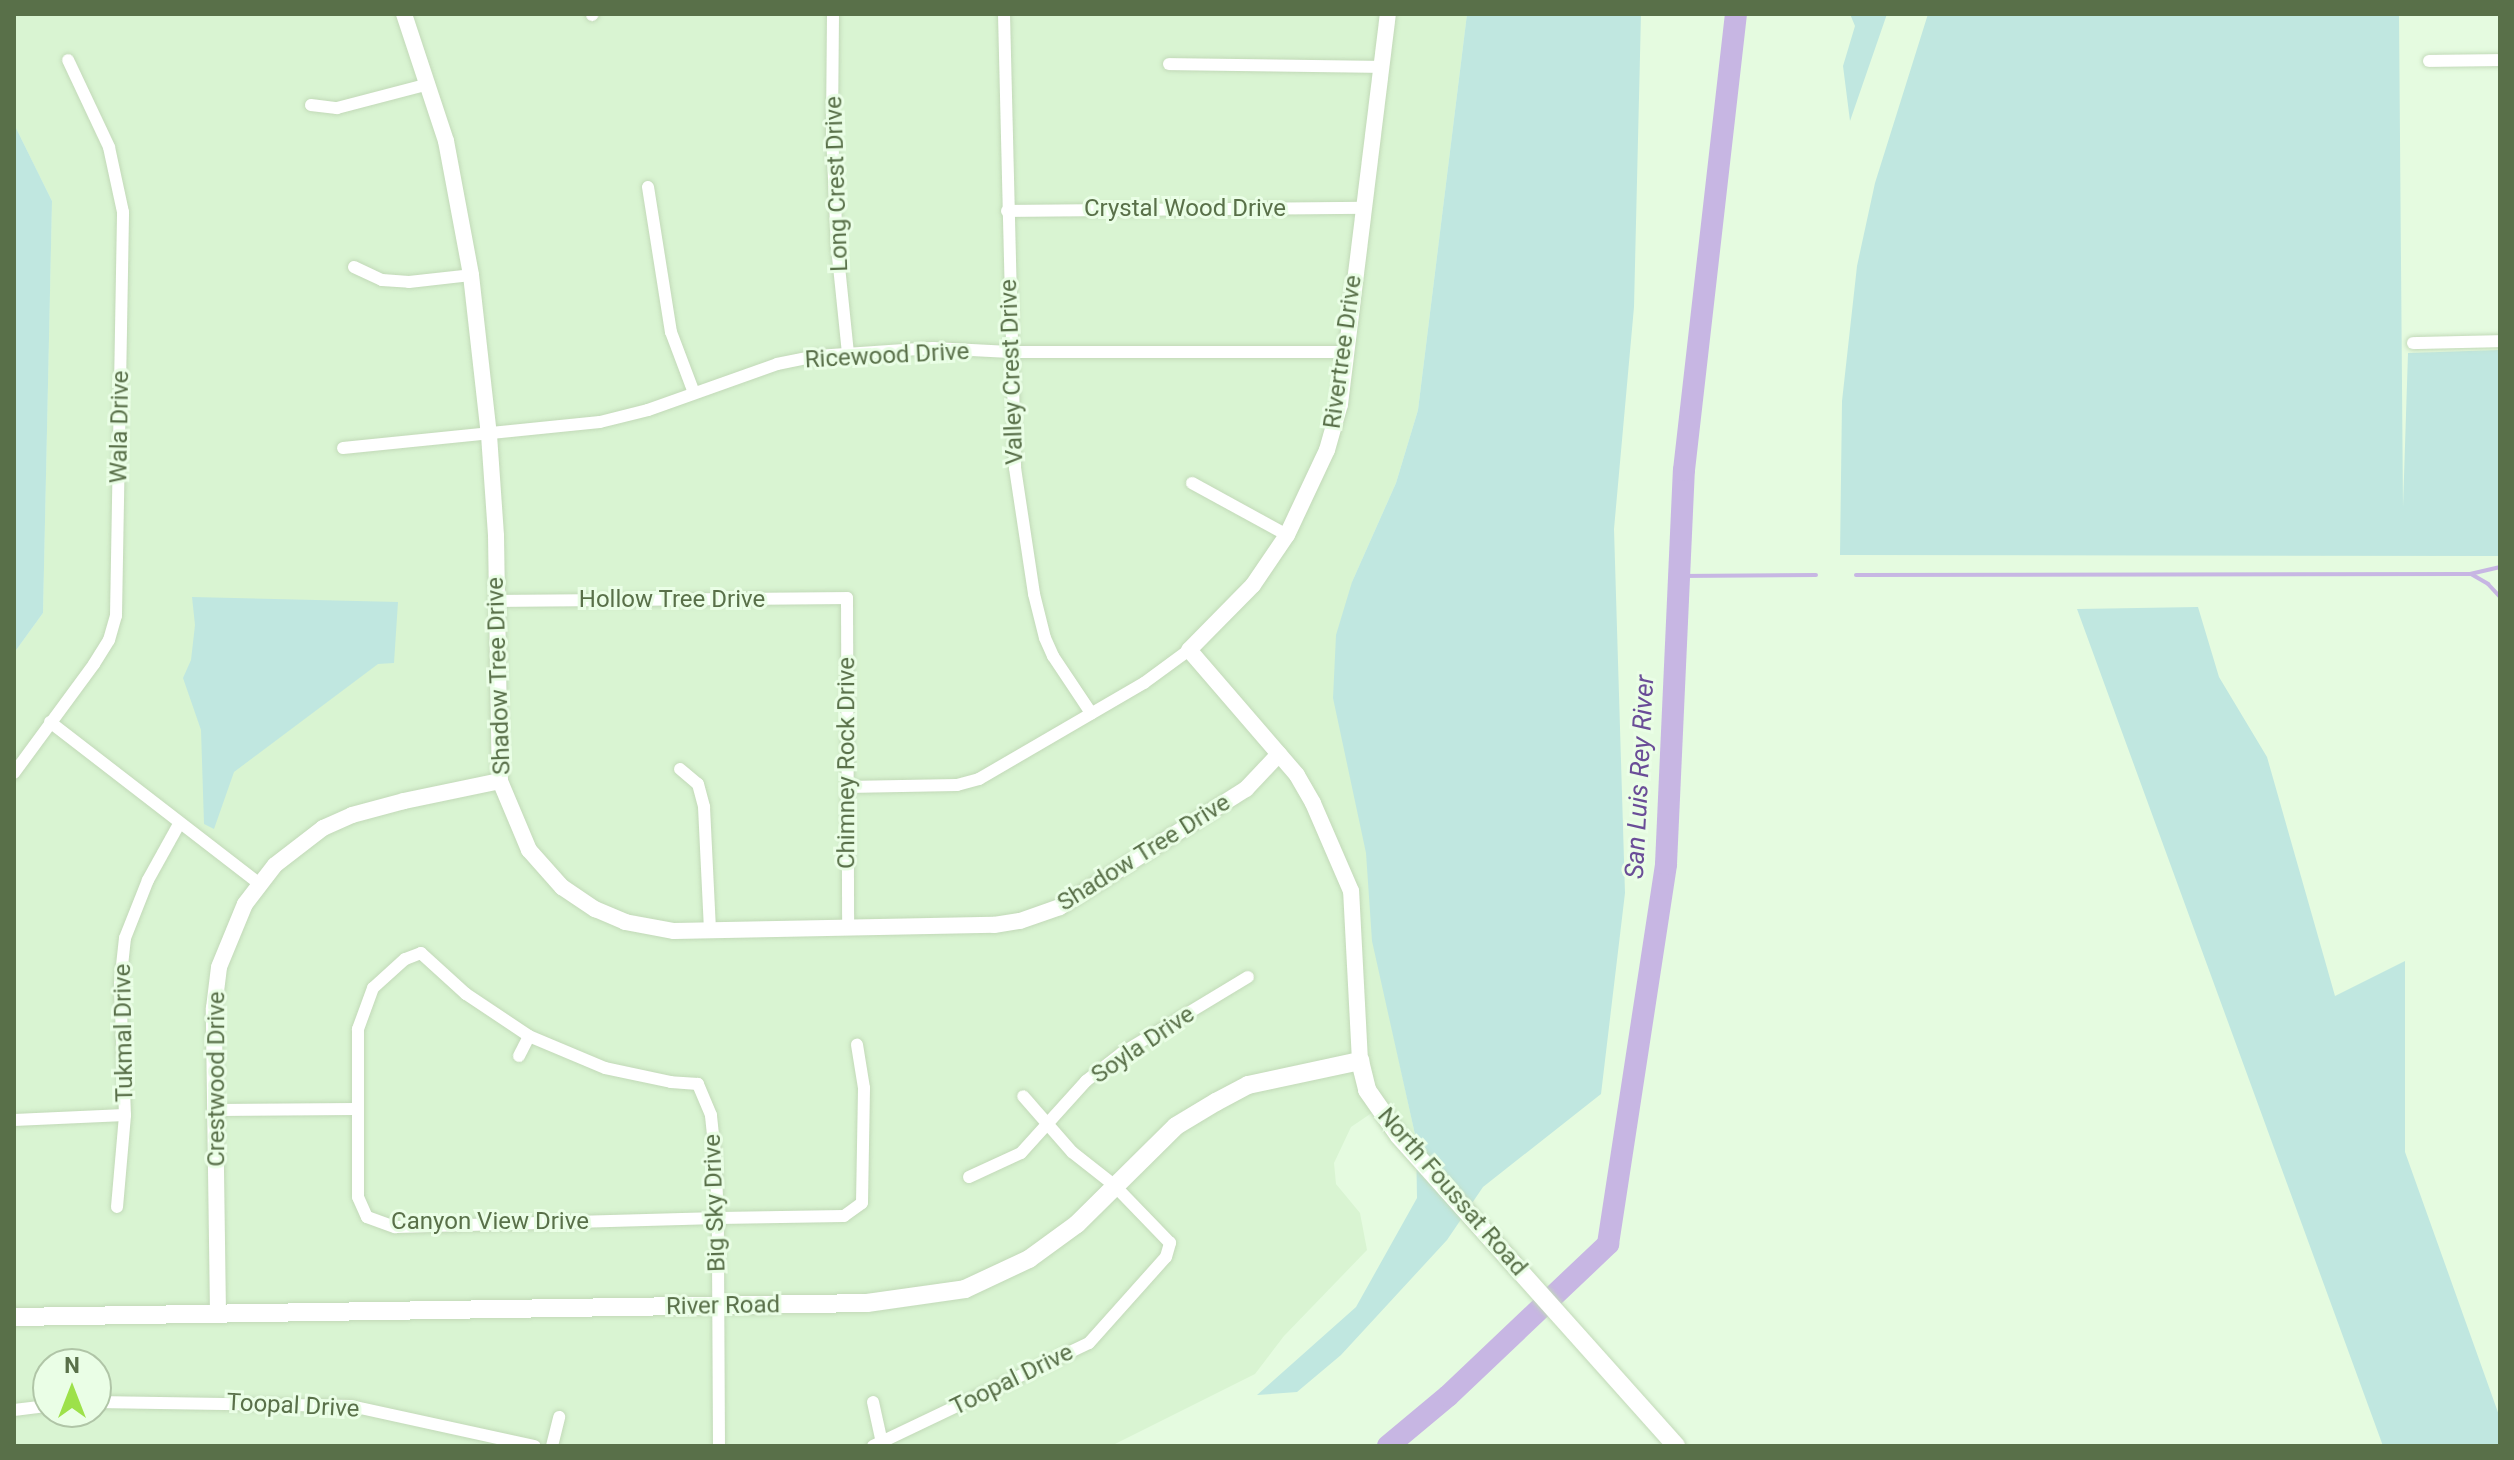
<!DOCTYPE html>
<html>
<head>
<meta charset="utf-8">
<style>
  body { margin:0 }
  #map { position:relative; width:2514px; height:1460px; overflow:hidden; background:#e5fbe0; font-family:Roboto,sans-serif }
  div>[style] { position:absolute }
  .residential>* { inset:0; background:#d9f4d2 }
  .green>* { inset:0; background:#c0e7e0 }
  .stream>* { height:4px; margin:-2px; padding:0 2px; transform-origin:2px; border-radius:2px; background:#c7b6e3 }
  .river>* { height:22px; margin:-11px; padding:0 11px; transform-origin:11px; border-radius:11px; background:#c7b6e3 }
  .roads { filter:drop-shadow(0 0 2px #c2d9b8) drop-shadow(0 0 2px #c2d9b8) }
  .minor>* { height:12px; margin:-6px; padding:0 6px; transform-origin:6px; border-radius:6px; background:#fff }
  .tertiary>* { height:16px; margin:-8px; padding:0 8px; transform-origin:8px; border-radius:8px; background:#fff }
  .secondary>* { height:18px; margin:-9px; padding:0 9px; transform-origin:9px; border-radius:9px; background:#fff }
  span { translate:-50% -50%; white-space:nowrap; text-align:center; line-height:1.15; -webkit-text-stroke:6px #eafee6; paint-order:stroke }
  .street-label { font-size:24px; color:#597049 }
  .water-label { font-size:26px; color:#6a4d97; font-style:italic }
  .frame { position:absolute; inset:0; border:16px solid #597049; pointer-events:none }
  .north { position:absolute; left:32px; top:1348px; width:80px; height:80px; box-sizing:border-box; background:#eafee6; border:2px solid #b0c5a7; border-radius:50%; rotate:0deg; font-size:22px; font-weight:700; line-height:32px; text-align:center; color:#597049 }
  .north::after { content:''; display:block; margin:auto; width:28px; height:36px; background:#9de14a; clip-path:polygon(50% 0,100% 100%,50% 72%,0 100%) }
</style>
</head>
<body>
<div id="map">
  <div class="residential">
    <div style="clip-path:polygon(evenodd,14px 14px,1467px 14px,1418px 410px,1396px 483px,1352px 582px,1373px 941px,1416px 1139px,1379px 1108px,1351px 1127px,1334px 1163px,1336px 1184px,1360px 1213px,1367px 1250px,1284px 1336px,1255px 1374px,1111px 1446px,14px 1446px,14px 653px,43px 613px,52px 201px,14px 124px,14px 14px,48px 1364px,96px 1364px,96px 1412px,48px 1412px,48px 1364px)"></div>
  </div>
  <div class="green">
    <div style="clip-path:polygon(1467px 14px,1641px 14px,1634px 307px,1614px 529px,1625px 893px,1601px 1094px,1483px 1187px,1447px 1240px,1341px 1355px,1297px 1392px,1257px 1395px,1356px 1307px,1417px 1198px,1416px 1139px,1372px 941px,1366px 853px,1333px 698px,1336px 635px,1352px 582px,1396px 483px,1418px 410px)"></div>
    <div style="clip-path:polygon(1850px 14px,1887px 14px,1850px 121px,1843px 66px,1855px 26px)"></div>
    <div style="clip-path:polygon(1928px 14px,2399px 14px,2403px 507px,2408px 353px,2500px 350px,2500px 556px,1840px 555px,1842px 401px,1857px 266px,1875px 183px)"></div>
    <div style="clip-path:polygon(14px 124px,52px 201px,43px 613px,14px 653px)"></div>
    <div style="clip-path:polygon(192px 597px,398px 602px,394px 663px,378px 664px,234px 772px,214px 829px,204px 824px,201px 730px,183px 678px,191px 660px,195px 625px)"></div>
    <div style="clip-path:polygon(2198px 607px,2219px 677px,2267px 757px,2335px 996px,2405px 961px,2405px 1152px,2500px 1418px,2500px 1446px,2383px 1446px,2077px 609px)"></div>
  </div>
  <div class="stream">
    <div style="left:2471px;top:574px;width:20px;rotate:30deg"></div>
    <div style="left:2488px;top:584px;width:18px;rotate:47deg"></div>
    <div style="left:1856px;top:575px;width:614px;rotate:-0.09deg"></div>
    <div style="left:2470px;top:574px;width:31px;rotate:-13deg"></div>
    <div style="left:1679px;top:576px;width:137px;rotate:-0.4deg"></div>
  </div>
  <div class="river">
    <div style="left:1388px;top:1446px;width:78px;rotate:-39.8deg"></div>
    <div style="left:1448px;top:1396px;width:221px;rotate:-43.5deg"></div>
    <div style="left:1608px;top:1244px;width:384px;rotate:-81.3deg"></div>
    <div style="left:1666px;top:864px;width:394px;rotate:-87.4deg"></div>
    <div style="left:1684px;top:470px;width:459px;rotate:-83.5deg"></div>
  </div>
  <div class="roads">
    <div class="minor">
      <div style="left:833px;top:14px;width:119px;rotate:90.5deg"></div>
      <div style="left:832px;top:133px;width:114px;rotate:87.5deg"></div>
      <div style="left:837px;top:247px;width:107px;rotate:84.1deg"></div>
      <div style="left:1004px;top:14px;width:454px;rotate:88.6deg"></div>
      <div style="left:1015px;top:468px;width:127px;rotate:81.4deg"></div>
      <div style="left:1034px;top:594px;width:45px;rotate:76deg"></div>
      <div style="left:1045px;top:638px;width:20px;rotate:66deg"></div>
      <div style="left:1053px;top:656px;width:69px;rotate:56.3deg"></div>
      <div style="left:592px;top:15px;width:1px;rotate:-45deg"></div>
      <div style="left:2429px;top:61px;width:71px;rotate:-0.8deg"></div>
      <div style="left:1169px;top:64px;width:212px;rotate:0.8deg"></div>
      <div style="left:311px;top:105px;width:26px;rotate:7deg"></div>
      <div style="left:337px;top:108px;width:95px;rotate:-14.6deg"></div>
      <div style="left:648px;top:187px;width:147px;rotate:81deg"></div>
      <div style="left:671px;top:332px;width:65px;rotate:69.3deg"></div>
      <div style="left:1007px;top:211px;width:355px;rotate:-0.5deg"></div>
      <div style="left:354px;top:267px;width:31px;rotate:25deg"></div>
      <div style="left:382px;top:280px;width:27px;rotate:4deg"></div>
      <div style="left:409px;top:282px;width:62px;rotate:-6.4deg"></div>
      <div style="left:2413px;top:343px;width:87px;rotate:-1.3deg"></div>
      <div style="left:343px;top:448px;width:258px;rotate:-5.8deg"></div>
      <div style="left:600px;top:422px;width:49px;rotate:-14deg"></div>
      <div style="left:648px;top:410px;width:137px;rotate:-19.6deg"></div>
      <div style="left:777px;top:364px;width:41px;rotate:-11.3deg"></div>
      <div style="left:817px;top:356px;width:116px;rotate:-3.9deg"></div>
      <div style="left:933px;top:348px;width:77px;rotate:3deg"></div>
      <div style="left:1010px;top:352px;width:336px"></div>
      <div style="left:1192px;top:483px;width:108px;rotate:28.7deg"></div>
      <div style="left:496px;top:601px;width:351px;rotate:-0.5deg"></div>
      <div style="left:847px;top:598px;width:330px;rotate:89.8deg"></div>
      <div style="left:50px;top:722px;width:263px;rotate:37.7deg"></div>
      <div style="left:680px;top:769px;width:23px;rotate:40deg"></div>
      <div style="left:698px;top:784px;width:24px;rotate:75deg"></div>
      <div style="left:704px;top:807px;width:124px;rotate:87.2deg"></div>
      <div style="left:14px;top:773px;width:135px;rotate:-53.7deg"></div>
      <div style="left:94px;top:664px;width:28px;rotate:-58deg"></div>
      <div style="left:109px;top:640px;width:25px;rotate:-74deg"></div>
      <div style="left:116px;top:616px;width:404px;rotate:-89deg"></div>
      <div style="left:123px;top:212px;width:66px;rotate:-102.2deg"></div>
      <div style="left:109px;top:147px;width:96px;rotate:-115.2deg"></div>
      <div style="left:847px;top:787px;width:110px;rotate:-1deg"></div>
      <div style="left:957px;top:785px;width:23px;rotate:-15deg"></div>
      <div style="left:979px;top:779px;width:191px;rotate:-30.2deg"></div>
      <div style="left:1144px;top:683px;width:56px;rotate:-36.3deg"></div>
      <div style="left:519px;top:1056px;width:22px;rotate:-63deg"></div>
      <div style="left:215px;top:1110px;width:141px;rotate:-0.4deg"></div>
      <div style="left:14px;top:1120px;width:111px;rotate:-2.6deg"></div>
      <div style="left:969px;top:1177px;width:57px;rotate:-24.8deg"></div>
      <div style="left:1021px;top:1153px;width:97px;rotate:-47.9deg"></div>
      <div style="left:1086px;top:1081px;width:46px;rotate:-37.9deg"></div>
      <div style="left:1122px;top:1053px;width:147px;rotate:-31.1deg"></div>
      <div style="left:117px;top:1207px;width:92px;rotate:-85deg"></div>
      <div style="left:125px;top:1115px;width:131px;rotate:-92.2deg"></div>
      <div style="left:120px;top:984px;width:46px;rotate:-83.8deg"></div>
      <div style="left:125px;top:938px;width:62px;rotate:-68.4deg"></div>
      <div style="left:148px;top:880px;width:64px;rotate:-61deg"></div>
      <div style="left:96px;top:1402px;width:255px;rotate:0.9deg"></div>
      <div style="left:351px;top:1406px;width:188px;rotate:12.3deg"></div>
      <div style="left:873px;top:1402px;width:42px;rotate:77.6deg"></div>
      <div style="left:14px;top:1410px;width:34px;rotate:-7deg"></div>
      <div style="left:552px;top:1446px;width:30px;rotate:-76deg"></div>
      <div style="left:719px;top:1446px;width:228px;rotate:-90.3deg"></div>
      <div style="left:718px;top:1218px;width:64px;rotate:-92.7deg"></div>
      <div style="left:715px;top:1154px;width:39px;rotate:-96deg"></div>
      <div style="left:711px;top:1115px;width:34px;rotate:-113deg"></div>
      <div style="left:698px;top:1084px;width:27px;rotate:-176deg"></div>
      <div style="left:671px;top:1082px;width:67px;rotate:-168deg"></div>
      <div style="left:605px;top:1068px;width:82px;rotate:-157.2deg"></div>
      <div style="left:529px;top:1036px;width:76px;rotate:-146.3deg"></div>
      <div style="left:466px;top:994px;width:61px;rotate:-137.7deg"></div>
      <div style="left:421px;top:953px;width:17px;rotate:159deg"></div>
      <div style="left:405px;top:959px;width:43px;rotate:137.8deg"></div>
      <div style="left:373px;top:988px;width:44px;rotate:110.1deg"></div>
      <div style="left:358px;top:1029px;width:168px;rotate:90deg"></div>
      <div style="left:358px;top:1197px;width:22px;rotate:66deg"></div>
      <div style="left:367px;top:1217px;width:30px;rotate:20deg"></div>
      <div style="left:395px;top:1227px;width:323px;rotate:-1.6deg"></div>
      <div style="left:718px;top:1218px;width:126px;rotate:-0.9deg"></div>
      <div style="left:844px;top:1216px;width:22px;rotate:-36deg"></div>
      <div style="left:862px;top:1203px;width:115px;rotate:-89deg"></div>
      <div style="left:864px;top:1088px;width:44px;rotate:-99.2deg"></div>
      <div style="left:873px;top:1446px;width:239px;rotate:-25.5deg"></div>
      <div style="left:1089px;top:1343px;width:115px;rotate:-48.2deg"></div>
      <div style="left:1166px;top:1257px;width:15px;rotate:-74deg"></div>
      <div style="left:1170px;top:1243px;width:81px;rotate:-134deg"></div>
      <div style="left:1114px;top:1185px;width:53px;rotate:-141.8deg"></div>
      <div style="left:1072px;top:1152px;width:74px;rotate:-131.2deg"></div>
    </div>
    <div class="tertiary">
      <div style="left:404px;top:14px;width:134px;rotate:71.7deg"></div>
      <div style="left:446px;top:141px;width:136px;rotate:79.4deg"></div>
      <div style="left:471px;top:275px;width:161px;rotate:83.6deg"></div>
      <div style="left:489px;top:435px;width:101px;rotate:86deg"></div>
      <div style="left:496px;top:536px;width:245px;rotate:89.1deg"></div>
      <div style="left:500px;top:781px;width:75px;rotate:67.2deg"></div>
      <div style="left:529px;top:850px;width:50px;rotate:48.3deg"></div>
      <div style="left:562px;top:887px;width:40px;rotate:34deg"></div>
      <div style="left:595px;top:909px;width:33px;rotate:23deg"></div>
      <div style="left:625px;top:922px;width:50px;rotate:10.4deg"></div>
      <div style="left:674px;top:931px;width:320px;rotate:-1.1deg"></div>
      <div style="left:994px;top:925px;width:26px;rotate:-9deg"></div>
      <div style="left:1020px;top:921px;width:42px;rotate:-19.3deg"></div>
      <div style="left:1060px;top:907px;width:220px;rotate:-32.4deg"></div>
      <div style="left:1246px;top:789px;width:48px;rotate:-46.7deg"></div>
      <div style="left:1360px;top:1061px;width:170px;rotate:-93deg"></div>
      <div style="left:1351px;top:891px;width:96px;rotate:-113.4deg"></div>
      <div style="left:1313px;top:803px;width:32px;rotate:-120deg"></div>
      <div style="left:1297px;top:775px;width:165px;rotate:-130.8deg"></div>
      <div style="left:1189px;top:650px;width:91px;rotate:-45.4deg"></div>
      <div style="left:1253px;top:585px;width:60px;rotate:-55.8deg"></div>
      <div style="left:1287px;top:535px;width:94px;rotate:-64.8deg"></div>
      <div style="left:1327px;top:450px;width:48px;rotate:-74.2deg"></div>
      <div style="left:1340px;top:404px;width:393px;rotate:-83deg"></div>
      <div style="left:218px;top:1313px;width:305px;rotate:-90.8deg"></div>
      <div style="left:214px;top:1008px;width:41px;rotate:-83deg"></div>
      <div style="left:219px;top:967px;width:68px;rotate:-67.6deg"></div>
      <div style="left:245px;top:904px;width:49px;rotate:-52.4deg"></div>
      <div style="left:275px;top:865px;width:61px;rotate:-37.6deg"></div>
      <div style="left:323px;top:828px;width:32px;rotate:-24deg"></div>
      <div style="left:352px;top:815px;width:54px;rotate:-15.1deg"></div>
      <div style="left:404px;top:801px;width:98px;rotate:-11.8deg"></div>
    </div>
    <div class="secondary">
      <div style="left:14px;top:1317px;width:853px;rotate:-0.94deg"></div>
      <div style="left:867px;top:1303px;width:99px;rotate:-8.1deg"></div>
      <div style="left:965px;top:1289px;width:71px;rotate:-25.1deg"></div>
      <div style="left:1029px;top:1259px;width:59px;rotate:-36.1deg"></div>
      <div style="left:1077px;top:1224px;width:139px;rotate:-44.7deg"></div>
      <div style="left:1176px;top:1126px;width:47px;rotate:-31deg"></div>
      <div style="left:1216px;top:1102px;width:36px;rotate:-28deg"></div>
      <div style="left:1248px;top:1085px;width:115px;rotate:-12.1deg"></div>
      <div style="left:1360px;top:1061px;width:30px;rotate:76deg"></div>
      <div style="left:1367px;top:1090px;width:56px;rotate:55.2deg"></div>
      <div style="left:1399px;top:1136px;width:416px;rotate:48.2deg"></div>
    </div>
  </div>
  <div class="street-label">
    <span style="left:837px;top:184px;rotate:-92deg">Long Crest Drive</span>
    <span style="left:1185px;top:209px">Crystal Wood Drive</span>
    <span style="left:1343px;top:352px;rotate:-82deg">Rivertree Drive</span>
    <span style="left:887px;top:356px;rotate:-3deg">Ricewood Drive</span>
    <span style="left:1012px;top:372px;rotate:-92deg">Valley Crest Drive</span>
    <span style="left:120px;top:427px;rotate:-89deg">Wala Drive</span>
    <span style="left:672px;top:600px">Hollow Tree Drive</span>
    <span style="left:499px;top:676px;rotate:-92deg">Shadow Tree Drive</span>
    <span style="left:847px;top:763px;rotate:-90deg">Chimney Rock Drive</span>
    <span style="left:1144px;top:853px;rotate:-32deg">Shadow Tree Drive</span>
    <span style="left:124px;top:1033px;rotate:-91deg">Tukmal Drive</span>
    <span style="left:1143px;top:1045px;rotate:-34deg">Soyla Drive</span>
    <span style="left:217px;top:1079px;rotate:-90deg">Crestwood Drive</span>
    <span style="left:1452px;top:1192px;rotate:49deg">North Foussat Road</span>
    <span style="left:715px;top:1203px;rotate:-92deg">Big Sky Drive</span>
    <span style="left:490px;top:1222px">Canyon View Drive</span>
    <span style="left:723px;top:1306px;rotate:-1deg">River Road</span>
    <span style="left:1012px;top:1380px;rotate:-26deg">Toopal Drive</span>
    <span style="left:293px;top:1406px;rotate:3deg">Toopal Drive</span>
  </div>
  <div class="water-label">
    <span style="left:1640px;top:777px;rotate:-87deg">San Luis Rey River</span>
  </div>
  <div class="frame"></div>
  <div class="north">N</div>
</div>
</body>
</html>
